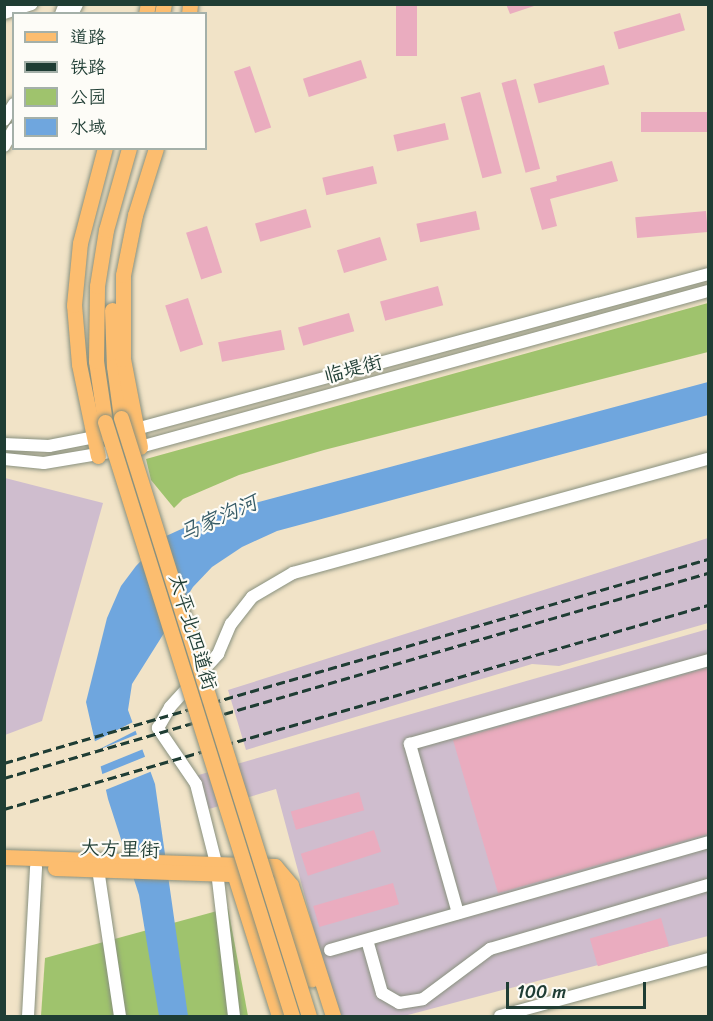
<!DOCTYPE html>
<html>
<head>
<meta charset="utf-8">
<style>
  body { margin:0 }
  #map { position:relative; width:713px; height:1021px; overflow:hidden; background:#f1e3c7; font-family:Sriracha,"LXGW WenKai TC",sans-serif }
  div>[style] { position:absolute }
  .industrial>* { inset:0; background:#cfbdce }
  .green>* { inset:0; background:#9fc36d }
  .water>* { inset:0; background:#6fa6de }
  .pier>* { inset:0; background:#f1e3c7; transform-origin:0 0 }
  .building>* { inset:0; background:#eaacbf; transform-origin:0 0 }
  .roads { filter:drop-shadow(0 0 2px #88907e) drop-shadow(0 0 2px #88907e) }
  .minor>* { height:12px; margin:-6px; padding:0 6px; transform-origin:6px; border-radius:6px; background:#fff }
  .major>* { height:15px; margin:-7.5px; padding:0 7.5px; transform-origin:7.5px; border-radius:7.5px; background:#fcbd6f }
  .rail>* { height:3px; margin-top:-1.5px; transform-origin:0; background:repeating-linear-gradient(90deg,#1f3d34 0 9px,transparent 0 13.5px) }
  .bridges { filter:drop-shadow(0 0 2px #88907e) drop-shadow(0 0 2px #88907e) }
  .major-bridge>* { height:15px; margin:-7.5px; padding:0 7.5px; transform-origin:7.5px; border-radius:7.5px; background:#fcbd6f }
  span { translate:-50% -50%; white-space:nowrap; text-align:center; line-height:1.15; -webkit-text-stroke:4.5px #fdfcf7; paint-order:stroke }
  .street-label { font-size:20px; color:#1f3d34 }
  .water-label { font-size:21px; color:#375c67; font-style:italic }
  .frame { position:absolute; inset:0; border:6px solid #1f3d34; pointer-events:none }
  .legend { position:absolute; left:12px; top:12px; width:195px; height:138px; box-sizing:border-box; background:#fdfcf7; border:2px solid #a4b0a9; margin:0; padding:8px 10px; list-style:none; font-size:18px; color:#1f3d34 }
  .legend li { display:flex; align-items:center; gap:12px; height:30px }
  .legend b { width:30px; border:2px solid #a4b0a9 }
  .scale { position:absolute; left:506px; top:982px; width:140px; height:27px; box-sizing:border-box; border:3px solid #1f3d34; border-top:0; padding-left:8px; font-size:18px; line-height:21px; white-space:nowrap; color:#1f3d34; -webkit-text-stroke:4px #fdfcf7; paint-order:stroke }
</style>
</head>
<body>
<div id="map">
  <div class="industrial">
    <div style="clip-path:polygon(5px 478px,103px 503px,42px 721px,5px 735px)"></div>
    <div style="clip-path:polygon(708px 538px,708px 623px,559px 666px,532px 664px,246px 750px,228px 690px)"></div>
    <div style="clip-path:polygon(708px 629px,708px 936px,404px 1016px,337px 1016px,276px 789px,209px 809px,195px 776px)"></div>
  </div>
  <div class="green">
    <div style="clip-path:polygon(708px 303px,708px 352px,324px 450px,239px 475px,183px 499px,174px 508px,151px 480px,146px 459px)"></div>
    <div style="clip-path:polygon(228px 908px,248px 1016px,41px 1016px,45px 958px)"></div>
  </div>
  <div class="water">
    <div style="clip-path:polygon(708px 382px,708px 415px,277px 531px,242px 547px,212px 567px,193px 587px,132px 684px,128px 710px,155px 784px,188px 1016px,159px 1016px,139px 895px,108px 799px,86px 702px,107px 618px,121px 586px,136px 566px,164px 537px,214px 514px)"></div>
  </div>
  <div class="pier">
    <div style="left:133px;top:722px;width:9px;height:47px;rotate:63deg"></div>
    <div style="left:138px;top:734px;width:16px;height:49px;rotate:68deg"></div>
    <div style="left:147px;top:756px;width:16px;height:52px;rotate:68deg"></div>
  </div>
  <div class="building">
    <div style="left:396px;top:4px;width:21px;height:52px"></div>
    <div style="clip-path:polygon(506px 4px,534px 4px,534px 6px,510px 14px)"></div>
    <div style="left:680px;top:13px;width:18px;height:69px;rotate:74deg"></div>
    <div style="left:361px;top:60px;width:19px;height:61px;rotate:72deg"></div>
    <div style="left:604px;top:65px;width:20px;height:73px;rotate:75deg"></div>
    <div style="left:250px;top:66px;width:65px;height:17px;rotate:71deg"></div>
    <div style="left:516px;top:79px;width:93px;height:15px;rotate:75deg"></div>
    <div style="left:480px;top:92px;width:84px;height:20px;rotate:75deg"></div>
    <div style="left:708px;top:112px;width:20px;height:67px;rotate:90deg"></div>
    <div style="left:445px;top:123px;width:17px;height:53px;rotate:77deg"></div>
    <div style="clip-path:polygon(612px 161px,618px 181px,550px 199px,557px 226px,542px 230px,530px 188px,557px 181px,556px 176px)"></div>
    <div style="left:373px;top:166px;width:18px;height:52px;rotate:77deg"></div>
    <div style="left:306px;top:209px;width:19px;height:53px;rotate:74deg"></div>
    <div style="left:476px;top:211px;width:19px;height:61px;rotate:78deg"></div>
    <div style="left:706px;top:211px;width:21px;height:71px;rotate:85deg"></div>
    <div style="left:207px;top:226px;width:49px;height:22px;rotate:72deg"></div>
    <div style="left:380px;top:237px;width:24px;height:45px;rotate:73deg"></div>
    <div style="left:438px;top:286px;width:20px;height:60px;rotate:75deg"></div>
    <div style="left:188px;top:298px;width:49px;height:24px;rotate:72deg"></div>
    <div style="left:349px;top:313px;width:19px;height:53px;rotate:74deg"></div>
    <div style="left:281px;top:330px;width:20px;height:64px;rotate:79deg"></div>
    <div style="clip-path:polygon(708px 668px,708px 834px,498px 893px,453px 740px)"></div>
    <div style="left:359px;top:792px;width:19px;height:71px;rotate:74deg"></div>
    <div style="left:374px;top:830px;width:23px;height:77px;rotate:72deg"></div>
    <div style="left:393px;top:883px;width:22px;height:83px;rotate:74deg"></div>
    <div style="left:661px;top:918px;width:29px;height:74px;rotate:74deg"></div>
  </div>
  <div class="roads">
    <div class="minor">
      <div style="left:4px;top:13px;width:29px;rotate:-18deg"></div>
      <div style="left:61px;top:14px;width:11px;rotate:-68deg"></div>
      <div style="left:72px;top:14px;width:11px;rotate:-63deg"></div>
      <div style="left:4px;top:120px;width:19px;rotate:-58deg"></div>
      <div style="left:4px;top:146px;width:20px;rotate:-60deg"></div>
      <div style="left:4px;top:444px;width:45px;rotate:2.5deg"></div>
      <div style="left:49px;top:446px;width:89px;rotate:-11.1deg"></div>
      <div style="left:136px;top:429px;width:593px;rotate:-15.16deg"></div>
      <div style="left:4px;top:459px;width:40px;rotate:5.7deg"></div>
      <div style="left:44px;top:463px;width:97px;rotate:-9.5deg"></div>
      <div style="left:140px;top:447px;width:589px;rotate:-15.36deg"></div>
      <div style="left:98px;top:869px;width:149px;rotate:81.5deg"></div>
      <div style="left:458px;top:913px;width:176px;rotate:-105.9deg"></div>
      <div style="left:410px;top:744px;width:310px;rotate:-15.7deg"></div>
      <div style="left:367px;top:940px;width:55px;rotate:74.2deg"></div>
      <div style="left:382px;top:993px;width:20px;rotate:30deg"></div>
      <div style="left:399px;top:1003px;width:24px;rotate:-9deg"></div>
      <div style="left:423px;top:999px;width:84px;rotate:-36.7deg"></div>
      <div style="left:490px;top:949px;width:227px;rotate:-16.4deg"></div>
      <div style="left:330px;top:950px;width:393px;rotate:-15.9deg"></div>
      <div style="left:28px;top:1016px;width:149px;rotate:-86.9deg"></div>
      <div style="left:234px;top:1016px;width:154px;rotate:-96.7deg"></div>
      <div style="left:216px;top:863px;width:81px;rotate:-104.2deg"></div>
      <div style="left:196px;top:784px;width:68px;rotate:-124.2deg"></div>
      <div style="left:158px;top:728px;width:24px;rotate:-60deg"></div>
      <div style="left:170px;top:707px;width:72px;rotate:-47.8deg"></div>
      <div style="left:218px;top:654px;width:33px;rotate:-67deg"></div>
      <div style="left:231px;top:624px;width:34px;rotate:-52deg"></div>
      <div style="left:252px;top:597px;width:48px;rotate:-30.3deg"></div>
      <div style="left:293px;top:573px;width:430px;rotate:-15.4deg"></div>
      <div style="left:500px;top:1016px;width:216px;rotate:-15.3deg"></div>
    </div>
    <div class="major">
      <div style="left:146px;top:14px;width:10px;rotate:-79deg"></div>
      <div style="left:162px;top:14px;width:10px;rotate:-79deg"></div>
      <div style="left:189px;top:14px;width:10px;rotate:-84deg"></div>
      <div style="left:112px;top:310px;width:56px;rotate:88deg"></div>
      <div style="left:114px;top:366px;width:52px;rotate:82.3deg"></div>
      <div style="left:105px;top:422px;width:62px;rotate:-98.4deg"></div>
      <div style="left:96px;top:361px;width:75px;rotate:-89.2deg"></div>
      <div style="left:97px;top:286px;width:57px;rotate:-80.9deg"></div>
      <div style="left:106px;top:230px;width:85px;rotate:-74.3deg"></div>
      <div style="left:140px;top:447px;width:90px;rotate:-100.9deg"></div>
      <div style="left:123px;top:359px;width:84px;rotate:-90deg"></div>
      <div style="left:123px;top:275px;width:61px;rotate:-78.7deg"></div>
      <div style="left:135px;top:215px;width:70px;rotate:-72.6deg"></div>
      <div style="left:98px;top:456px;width:94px;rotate:-101.7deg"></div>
      <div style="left:79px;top:364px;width:59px;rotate:-94.8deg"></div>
      <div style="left:74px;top:305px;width:62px;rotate:-84.5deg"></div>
      <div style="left:80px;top:243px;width:98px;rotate:-75.3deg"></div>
      <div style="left:4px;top:857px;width:271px;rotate:1.9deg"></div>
      <div style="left:275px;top:866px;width:25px;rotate:50deg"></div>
      <div style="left:291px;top:885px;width:138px;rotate:72.2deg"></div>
      <div style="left:232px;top:867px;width:156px;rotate:72.5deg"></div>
      <div style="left:55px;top:868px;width:203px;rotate:2deg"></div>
      <div style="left:258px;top:875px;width:25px;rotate:34deg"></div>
      <div style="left:279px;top:889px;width:96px;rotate:70.4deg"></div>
    </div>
  </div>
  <div class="rail">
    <div style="left:4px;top:763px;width:733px;rotate:-16.16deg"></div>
    <div style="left:4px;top:778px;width:733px;rotate:-16.24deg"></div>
    <div style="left:4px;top:809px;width:733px;rotate:-16.16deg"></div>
  </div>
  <div class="bridges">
    <div class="major-bridge">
      <div style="left:121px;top:418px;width:627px;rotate:72.55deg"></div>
      <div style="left:105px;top:422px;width:623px;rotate:72.53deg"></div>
    </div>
  </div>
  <div class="street-label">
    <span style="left:353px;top:369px;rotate:-15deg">临堤街</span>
    <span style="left:193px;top:632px;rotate:73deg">太平北四道街</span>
    <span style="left:120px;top:849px;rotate:2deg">大方里街</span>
  </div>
  <div class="water-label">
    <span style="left:218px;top:518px;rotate:-24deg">马家沟河</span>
  </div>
  <div class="frame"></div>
  <ul class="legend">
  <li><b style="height:8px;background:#fcbd6f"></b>道路</li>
  <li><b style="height:8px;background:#1f3d34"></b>铁路</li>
  <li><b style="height:16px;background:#9fc36d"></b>公园</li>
  <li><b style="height:16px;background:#6fa6de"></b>水域</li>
  </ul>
  <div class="scale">100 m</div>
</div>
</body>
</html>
